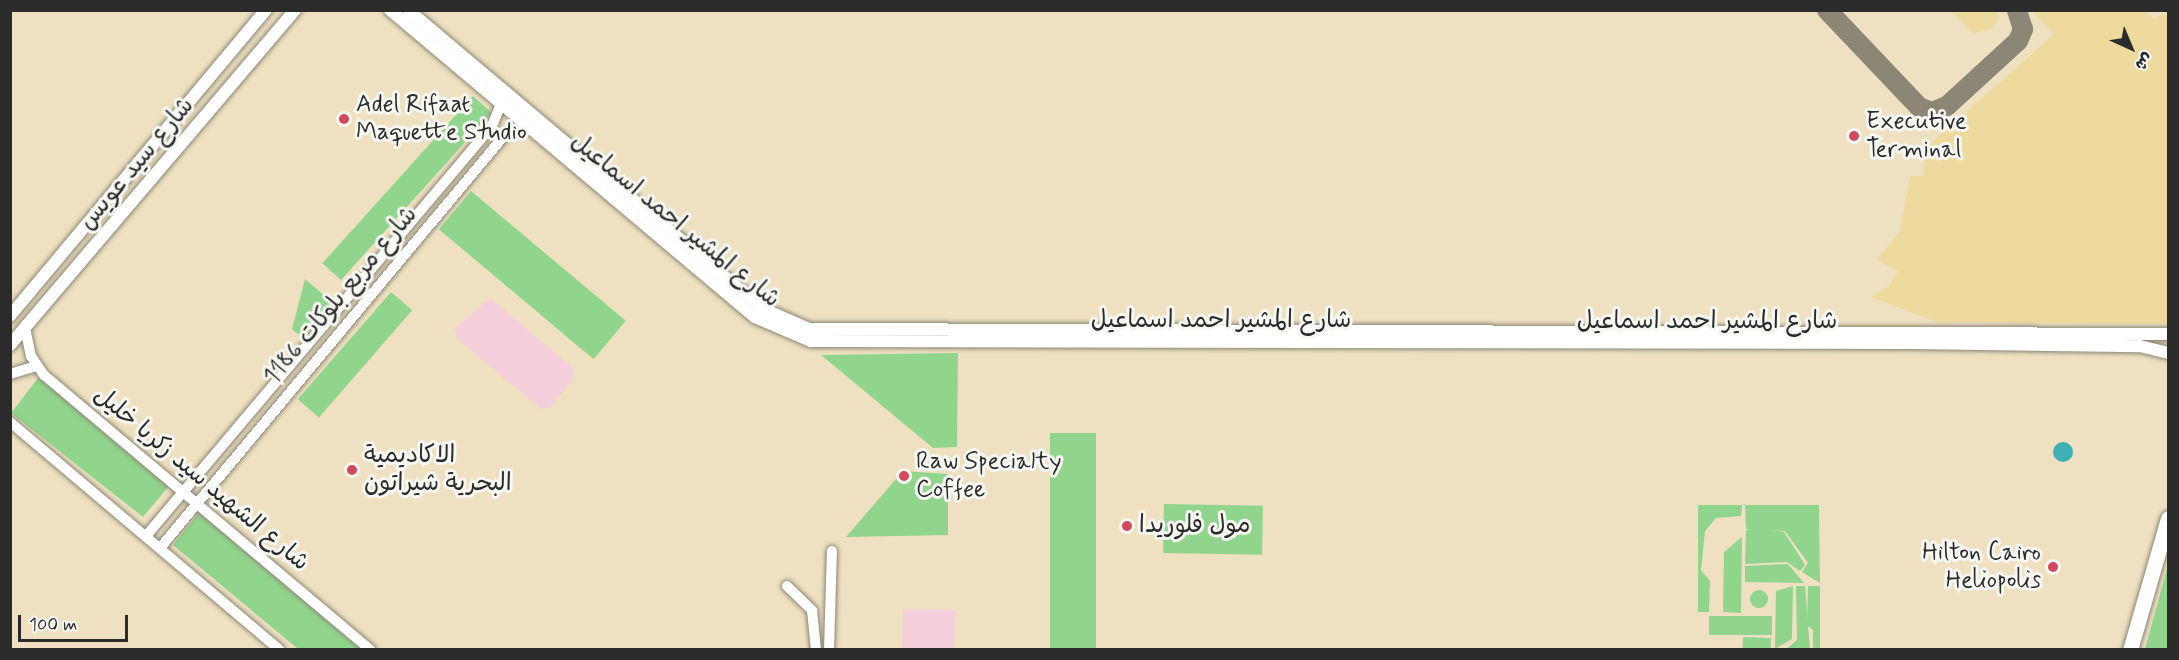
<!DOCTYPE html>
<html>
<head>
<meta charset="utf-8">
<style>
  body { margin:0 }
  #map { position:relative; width:2179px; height:660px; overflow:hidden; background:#eee0c1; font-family:Mynerve,"Playpen Sans Arabic",sans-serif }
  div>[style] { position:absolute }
  .built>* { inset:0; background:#f5cfdb; transform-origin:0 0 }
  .green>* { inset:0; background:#91d48d; transform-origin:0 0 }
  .round { border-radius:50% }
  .sand>* { inset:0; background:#eeda9e }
  .water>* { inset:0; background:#3fb0b7 }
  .taxiway>* { height:20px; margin:-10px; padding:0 10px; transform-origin:10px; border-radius:10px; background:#8c8676 }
  .roads { filter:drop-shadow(0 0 2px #8c8676) drop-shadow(0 0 2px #8c8676) }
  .tertiary>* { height:10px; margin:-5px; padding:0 5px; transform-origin:5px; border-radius:5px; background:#fff }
  .secondary>* { height:12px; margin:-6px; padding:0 6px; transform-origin:6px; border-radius:6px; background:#fff }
  .trunk>* { height:15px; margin:-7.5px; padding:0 7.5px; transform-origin:7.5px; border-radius:7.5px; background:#fff }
  .dots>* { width:16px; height:16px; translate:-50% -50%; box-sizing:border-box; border:3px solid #f6f6f2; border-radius:50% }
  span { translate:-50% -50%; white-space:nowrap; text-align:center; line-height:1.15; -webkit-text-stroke:6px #f6f6f2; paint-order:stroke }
  .poi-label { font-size:24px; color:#2b2b2b }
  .left { translate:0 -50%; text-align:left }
  .right { translate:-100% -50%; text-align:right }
  .street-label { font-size:24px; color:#2b2b2b }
  .frame { position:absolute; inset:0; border:12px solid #2b2b2b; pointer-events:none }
  .north { position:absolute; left:2101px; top:18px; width:60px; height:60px; -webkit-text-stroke:4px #f6f6f2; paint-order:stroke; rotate:136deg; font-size:16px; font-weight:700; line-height:24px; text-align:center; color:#2b2b2b }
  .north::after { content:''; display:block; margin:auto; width:21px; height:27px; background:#2b2b2b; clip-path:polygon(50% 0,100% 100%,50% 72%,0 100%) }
  .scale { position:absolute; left:18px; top:615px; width:110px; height:27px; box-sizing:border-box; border:3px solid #2b2b2b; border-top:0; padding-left:8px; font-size:18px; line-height:21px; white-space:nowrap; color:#2b2b2b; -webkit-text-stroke:4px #f6f6f2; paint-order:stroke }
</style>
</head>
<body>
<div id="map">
  <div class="built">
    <div style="clip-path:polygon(490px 298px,573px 368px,574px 379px,550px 407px,541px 409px,457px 339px,455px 328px)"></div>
    <div style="left:903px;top:609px;width:52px;height:40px;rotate:1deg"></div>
  </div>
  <div class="green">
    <div style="left:473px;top:96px;width:25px;height:225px;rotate:42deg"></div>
    <div style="left:471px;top:191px;width:202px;height:50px;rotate:40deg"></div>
    <div style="clip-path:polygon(305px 279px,333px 303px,303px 338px,292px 329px)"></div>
    <div style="left:391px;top:292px;width:28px;height:142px;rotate:41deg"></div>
    <div style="clip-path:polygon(958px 353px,957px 447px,933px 448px,821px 355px)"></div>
    <div style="clip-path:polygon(42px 373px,169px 486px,143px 517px,11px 413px)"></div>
    <div style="left:1050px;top:433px;width:46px;height:216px"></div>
    <div style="clip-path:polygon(903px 471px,948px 474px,948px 535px,846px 537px)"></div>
    <div style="left:1164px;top:504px;width:99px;height:49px;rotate:1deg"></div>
    <div style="clip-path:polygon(1698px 505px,1742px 505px,1741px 516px,1716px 518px,1705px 531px,1701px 570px,1710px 581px,1709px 612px,1698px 612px)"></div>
    <div style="clip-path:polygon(1745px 505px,1819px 505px,1820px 583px,1802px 572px,1808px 563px,1785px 531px,1746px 529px)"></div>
    <div style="clip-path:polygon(199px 513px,362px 649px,298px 649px,173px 545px)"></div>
    <div style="clip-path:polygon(1757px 528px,1784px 532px,1805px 565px,1800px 571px,1787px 562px,1745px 564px,1746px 530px)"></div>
    <div style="clip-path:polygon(1742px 537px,1741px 613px,1723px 612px,1724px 552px)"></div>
    <div style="clip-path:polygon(1788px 564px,1804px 583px,1745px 582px,1745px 566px)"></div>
    <div style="clip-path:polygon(2168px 565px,2168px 649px,2145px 649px)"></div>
    <div style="clip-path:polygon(1793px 586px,1792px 639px,1775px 649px,1776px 591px)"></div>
    <div style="clip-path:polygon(1796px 586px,1805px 586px,1810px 649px,1786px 649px,1797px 640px)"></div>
    <div style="clip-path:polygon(1808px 586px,1820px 586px,1820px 649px,1813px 649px,1813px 630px,1807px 625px)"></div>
    <div class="round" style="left:1750px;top:590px;width:18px;height:18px"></div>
    <div style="left:1709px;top:616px;width:63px;height:19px"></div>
    <div style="left:1743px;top:637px;width:28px;height:12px;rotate:2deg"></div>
  </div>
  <div class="sand">
    <div style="clip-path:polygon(1951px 11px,1997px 11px,1998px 19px,1992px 29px,1973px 33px)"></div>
    <div style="clip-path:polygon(2032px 11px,2145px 11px,2154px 19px,2168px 11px,2168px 324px,1937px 322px,1871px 297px,1889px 286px,1898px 271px,1877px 260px,1900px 231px,1910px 176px,1923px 176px,1927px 147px,2054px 34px)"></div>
  </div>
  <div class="water">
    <div class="round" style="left:2053px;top:442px;width:20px;height:20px"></div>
  </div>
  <div class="taxiway">
    <div style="left:1827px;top:10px;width:134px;rotate:46.5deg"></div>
    <div style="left:1919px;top:107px;width:14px;rotate:21deg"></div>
    <div style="left:1932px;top:112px;width:16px;rotate:-22deg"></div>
    <div style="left:1947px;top:106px;width:96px;rotate:-42.5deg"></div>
    <div style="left:2018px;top:41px;width:13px;rotate:-67deg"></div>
    <div style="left:2023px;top:29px;width:20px;rotate:-108deg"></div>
  </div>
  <div class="roads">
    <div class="tertiary">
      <div style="left:25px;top:328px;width:29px;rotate:78deg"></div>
      <div style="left:31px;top:356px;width:23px;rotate:56deg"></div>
      <div style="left:44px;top:375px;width:427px;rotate:40.1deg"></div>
      <div style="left:10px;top:374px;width:28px;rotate:-17deg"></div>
      <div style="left:10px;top:422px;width:353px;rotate:40.2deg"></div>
      <div style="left:146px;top:536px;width:536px;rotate:-49.84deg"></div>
      <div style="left:492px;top:126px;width:24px;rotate:-68deg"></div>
      <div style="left:160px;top:548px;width:535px;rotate:-50.15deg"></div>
      <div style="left:503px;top:137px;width:26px;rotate:-31deg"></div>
      <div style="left:787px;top:586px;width:35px;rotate:44deg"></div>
      <div style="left:812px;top:610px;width:40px;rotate:84.3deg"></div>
      <div style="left:829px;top:650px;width:99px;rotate:-88.3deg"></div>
    </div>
    <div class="secondary">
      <div style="left:390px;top:10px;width:477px;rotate:40.1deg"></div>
      <div style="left:755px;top:317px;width:61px;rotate:23.2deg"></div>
      <div style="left:811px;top:341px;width:1100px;rotate:0.1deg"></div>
      <div style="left:1911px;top:343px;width:229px;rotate:0.8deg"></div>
      <div style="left:2140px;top:346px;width:29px;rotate:14deg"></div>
      <div style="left:408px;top:10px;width:464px;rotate:40.1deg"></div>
      <div style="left:763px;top:309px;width:50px;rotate:23.5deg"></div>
      <div style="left:809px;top:329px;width:1359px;rotate:0.21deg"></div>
      <div style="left:10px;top:316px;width:399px;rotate:-50.1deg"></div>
      <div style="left:10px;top:345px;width:440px;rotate:-49.6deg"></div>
    </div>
    <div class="trunk">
      <div style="left:2130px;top:650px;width:137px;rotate:-73.9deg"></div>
    </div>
  </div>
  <div class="dots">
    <div style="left:344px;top:119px;background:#d1495b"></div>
    <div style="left:1854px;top:136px;background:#d1495b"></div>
    <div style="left:352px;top:470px;background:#d1495b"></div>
    <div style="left:904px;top:476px;background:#d1495b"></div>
    <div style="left:1127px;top:526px;background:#d1495b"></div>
    <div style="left:2053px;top:567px;background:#d1495b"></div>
  </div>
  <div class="poi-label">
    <span class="left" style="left:356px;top:119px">Adel Rifaat<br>Maquette Studio</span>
    <span class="left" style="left:1866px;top:136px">Executive<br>Terminal</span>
    <span class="left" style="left:364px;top:470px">الاكاديمية<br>البحرية شيراتون</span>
    <span class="left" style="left:916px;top:476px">Raw Specialty<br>Coffee</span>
    <span class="left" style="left:1139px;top:526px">مول فلوريدا</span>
    <span class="right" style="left:2041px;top:567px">Hilton Cairo<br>Heliopolis</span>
  </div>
  <div class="street-label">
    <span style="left:137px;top:164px;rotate:-50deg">شارع سيد عويس</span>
    <span style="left:675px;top:221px;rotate:39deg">شارع المشير احمد اسماعيل</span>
    <span style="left:341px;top:296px;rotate:-50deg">شارع مربع بلوكات 1186</span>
    <span style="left:1221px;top:321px">شارع المشير احمد اسماعيل</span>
    <span style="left:1707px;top:322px">شارع المشير احمد اسماعيل</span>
    <span style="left:201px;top:479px;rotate:40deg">شارع الشهيد سيد زكريا خليل</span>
  </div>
  <div class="frame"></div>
  <div class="north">ش</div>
  <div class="scale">100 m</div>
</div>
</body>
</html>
